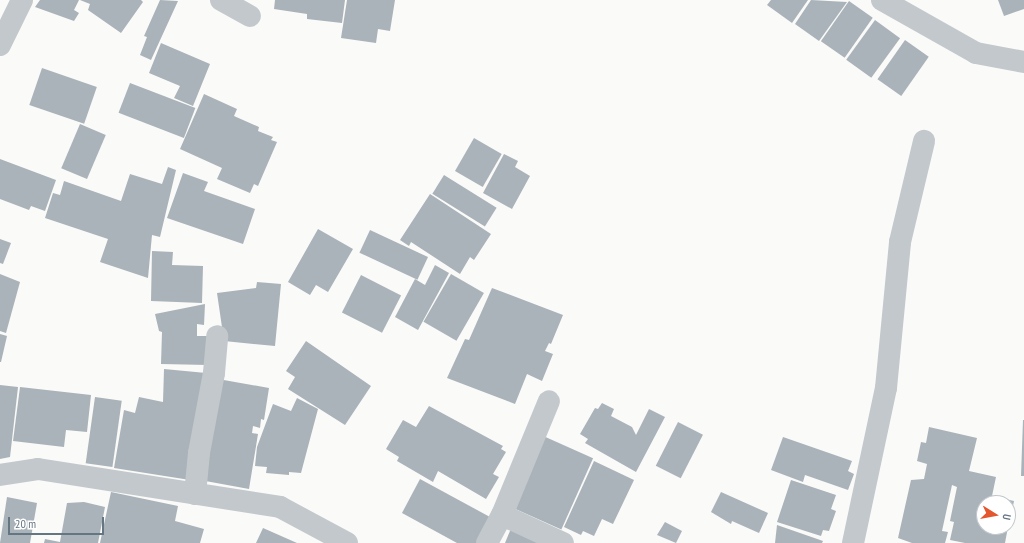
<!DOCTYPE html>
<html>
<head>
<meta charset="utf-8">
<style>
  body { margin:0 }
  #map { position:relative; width:1024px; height:543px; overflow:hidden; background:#fafaf8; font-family:"PT Sans Narrow",sans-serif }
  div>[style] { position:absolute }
  .building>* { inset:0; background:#aab3b9; transform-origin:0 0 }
  .minor>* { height:22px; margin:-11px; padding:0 11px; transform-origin:11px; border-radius:11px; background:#c3c8cc }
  span { translate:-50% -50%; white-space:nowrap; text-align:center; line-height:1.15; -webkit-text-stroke:4px #fff; paint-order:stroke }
  .north { position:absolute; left:976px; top:495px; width:40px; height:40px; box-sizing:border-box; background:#fff; border:1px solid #c1c8cd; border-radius:50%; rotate:101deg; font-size:11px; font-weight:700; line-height:16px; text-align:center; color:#657683 }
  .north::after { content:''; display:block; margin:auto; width:14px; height:18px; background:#e4572e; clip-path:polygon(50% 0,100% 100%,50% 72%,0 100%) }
  .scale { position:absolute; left:8px; top:517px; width:96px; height:18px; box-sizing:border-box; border:2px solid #657683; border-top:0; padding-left:5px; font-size:12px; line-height:14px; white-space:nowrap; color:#657683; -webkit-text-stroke:3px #fff; paint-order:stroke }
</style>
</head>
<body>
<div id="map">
  <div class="building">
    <div style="clip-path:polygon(40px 0,79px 0,74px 10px,79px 13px,74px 21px,35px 7px)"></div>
    <div style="clip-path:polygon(80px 0,141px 0,143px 2px,121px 33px,88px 10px,90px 4px)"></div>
    <div style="clip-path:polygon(160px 0,178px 1px,151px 60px,140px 55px,147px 37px,144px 36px)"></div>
    <div style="clip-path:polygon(275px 0,345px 0,342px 23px,307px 19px,307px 14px,274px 9px)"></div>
    <div style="clip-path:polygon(347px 0,395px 0,390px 31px,378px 29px,376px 43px,341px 38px)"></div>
    <div style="clip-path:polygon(771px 0,808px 0,792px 23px,767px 5px)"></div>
    <div style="clip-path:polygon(811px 0,847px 2px,819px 41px,795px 24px)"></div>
    <div style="clip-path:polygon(998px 0,1024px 0,1024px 9px,1004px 16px)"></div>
    <div style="left:849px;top:1px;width:29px;height:49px;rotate:35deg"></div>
    <div style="left:875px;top:20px;width:31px;height:49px;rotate:36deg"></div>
    <div style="left:905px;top:40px;width:29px;height:48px;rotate:35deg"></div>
    <div style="clip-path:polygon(161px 43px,210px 64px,193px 106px,174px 98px,180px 86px,149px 73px)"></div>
    <div style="left:42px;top:68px;width:58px;height:39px;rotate:19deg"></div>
    <div style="left:130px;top:83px;width:70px;height:32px;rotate:21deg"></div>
    <div style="clip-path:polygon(204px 94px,237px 109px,234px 116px,259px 127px,258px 131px,273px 137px,271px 140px,277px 142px,258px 186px,254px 184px,250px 193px,217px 179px,222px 168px,180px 149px)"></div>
    <div style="left:80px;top:124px;width:28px;height:48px;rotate:23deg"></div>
    <div style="left:474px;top:138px;width:32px;height:38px;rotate:30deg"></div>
    <div style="clip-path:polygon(504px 154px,518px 161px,515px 167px,530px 176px,512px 209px,483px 193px)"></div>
    <div style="clip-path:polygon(0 159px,56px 180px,45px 211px,31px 206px,29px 210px,0 199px)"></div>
    <div style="clip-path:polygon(168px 167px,176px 170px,160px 237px,152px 235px,148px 278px,100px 262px,108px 239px,45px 218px,53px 193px,60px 195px,64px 181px,121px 201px,130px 174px,162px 184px)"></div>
    <div style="clip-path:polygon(183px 173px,208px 182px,204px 191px,255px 209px,243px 244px,167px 218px)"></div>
    <div style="left:444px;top:175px;width:62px;height:22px;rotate:32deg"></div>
    <div style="clip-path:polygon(430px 194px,491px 234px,474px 260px,470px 257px,460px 274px,411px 242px,409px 246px,400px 240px)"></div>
    <div style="clip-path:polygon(318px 229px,353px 249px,328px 292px,316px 285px,310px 295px,288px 282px)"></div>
    <div style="left:370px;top:230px;width:64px;height:25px;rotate:25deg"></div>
    <div style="clip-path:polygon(0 239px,11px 243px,3px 264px,0 263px)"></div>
    <div style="clip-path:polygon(152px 251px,173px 252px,172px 265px,203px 266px,202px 303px,151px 301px)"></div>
    <div style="clip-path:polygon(435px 265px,449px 273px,418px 330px,395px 317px,415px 279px,425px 285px)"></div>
    <div style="clip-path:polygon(0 274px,20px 282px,6px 333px,0 331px)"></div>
    <div style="left:451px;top:274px;width:38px;height:55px;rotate:30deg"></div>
    <div style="left:361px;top:275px;width:45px;height:42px;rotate:27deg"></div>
    <div style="clip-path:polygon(257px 282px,281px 284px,275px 346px,224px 341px,217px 293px,256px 288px)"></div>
    <div style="clip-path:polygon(492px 288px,563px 315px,551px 344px,549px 343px,545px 351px,553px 354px,542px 381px,527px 374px,515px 404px,447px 378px,465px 339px,469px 340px)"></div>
    <div style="clip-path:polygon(205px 304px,204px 325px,197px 324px,197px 336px,209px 336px,208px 365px,161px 364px,162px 332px,159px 331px,155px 314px)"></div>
    <div style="clip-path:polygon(0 334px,7px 336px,1px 362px,0 362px)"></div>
    <div style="clip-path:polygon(306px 341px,371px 386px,345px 425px,288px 389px,295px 377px,286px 371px)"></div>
    <div style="clip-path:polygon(164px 369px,206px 373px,190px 480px,114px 468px,124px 410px,135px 413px,139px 397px,163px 402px)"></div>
    <div style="clip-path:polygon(218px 379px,269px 388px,264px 420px,261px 419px,260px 428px,253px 426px,252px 433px,258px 434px,249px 489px,200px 480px)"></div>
    <div style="clip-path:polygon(0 385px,18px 387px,10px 457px,0 459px)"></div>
    <div style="clip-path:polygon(20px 387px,91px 395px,87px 432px,66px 430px,64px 447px,13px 441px)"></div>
    <div style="left:95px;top:397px;width:27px;height:67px;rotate:8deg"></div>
    <div style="clip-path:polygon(297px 398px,318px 409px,301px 473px,289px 472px,289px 475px,266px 473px,267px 467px,255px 466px,257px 447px,273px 404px,291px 411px)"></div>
    <div style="clip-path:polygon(602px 403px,614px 409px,611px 416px,632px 427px,636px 435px,649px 409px,665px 417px,636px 472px,585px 443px,588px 439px,580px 434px,595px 408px,598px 409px)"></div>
    <div style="clip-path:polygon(429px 406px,503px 446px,501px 449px,506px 452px,493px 474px,499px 477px,486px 499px,438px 471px,433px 482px,397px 461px,399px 457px,386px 449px,403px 420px,416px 427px)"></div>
    <div style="clip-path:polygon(1023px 420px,1024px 420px,1024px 476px,1021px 476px)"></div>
    <div style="left:678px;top:422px;width:28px;height:49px;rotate:27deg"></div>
    <div style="clip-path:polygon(929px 427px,977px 438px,969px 471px,996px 477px,992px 496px,1014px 501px,1009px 525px,1008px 503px,984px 503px,984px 527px,1008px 527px,1005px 543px,965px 543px,950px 540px,954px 522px,950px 521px,957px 487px,952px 485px,942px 531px,948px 532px,945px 543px,912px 543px,898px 538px,911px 480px,924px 479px,927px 464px,917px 461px,921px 442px,926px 443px)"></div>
    <div style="left:541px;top:435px;width:57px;height:78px;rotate:24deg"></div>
    <div style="clip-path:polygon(783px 437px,852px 461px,848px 471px,854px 474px,848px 490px,805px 475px,803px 482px,771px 470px)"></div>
    <div style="clip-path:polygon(594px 461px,634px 480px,613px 524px,602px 519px,594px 536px,583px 531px,581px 535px,564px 527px)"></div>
    <div style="clip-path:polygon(420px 479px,490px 517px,477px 543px,457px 543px,402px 513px)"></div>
    <div style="clip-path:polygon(791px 480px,836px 495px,831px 509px,836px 511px,829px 531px,823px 530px,821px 536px,777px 522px)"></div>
    <div style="clip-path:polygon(111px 492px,178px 506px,175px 521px,204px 529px,200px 543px,100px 543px)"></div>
    <div style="clip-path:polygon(721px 492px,768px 513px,759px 533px,732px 521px,731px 524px,711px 512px)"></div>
    <div style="clip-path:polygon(7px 497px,37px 503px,30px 543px,0 543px)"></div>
    <div style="clip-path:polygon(84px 502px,105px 507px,98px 543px,44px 543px,45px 539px,60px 542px,67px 503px)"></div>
    <div style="clip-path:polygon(665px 522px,682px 531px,676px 543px,657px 535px)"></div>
    <div style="clip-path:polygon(777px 525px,823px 541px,822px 543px,775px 543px)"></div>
    <div style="clip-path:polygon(512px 526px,551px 543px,505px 543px)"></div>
    <div style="clip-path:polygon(263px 528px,297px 543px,256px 543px)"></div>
  </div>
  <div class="minor">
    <div style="left:221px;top:0;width:33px;rotate:29deg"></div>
    <div style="left:882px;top:0;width:108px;rotate:29.4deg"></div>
    <div style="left:976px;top:53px;width:49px;rotate:10.6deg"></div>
    <div style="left:0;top:45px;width:50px;rotate:-63.9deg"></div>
    <div style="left:0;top:475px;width:38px;rotate:-9deg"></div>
    <div style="left:38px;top:469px;width:245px;rotate:8.9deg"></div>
    <div style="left:280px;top:507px;width:76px;rotate:28.2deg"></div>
    <div style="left:195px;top:494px;width:41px;rotate:-84.4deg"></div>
    <div style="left:199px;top:453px;width:81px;rotate:-79.4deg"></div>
    <div style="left:214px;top:373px;width:37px;rotate:-85deg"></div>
    <div style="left:502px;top:515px;width:123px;rotate:-67.6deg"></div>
    <div style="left:487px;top:543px;width:32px;rotate:-62deg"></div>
    <div style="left:502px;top:515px;width:67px;rotate:24.7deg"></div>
    <div style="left:853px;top:543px;width:158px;rotate:-78deg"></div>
    <div style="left:886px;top:388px;width:147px;rotate:-84.5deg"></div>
    <div style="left:900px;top:242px;width:104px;rotate:-76.6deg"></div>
  </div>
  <div class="north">U</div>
  <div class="scale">20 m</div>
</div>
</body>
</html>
